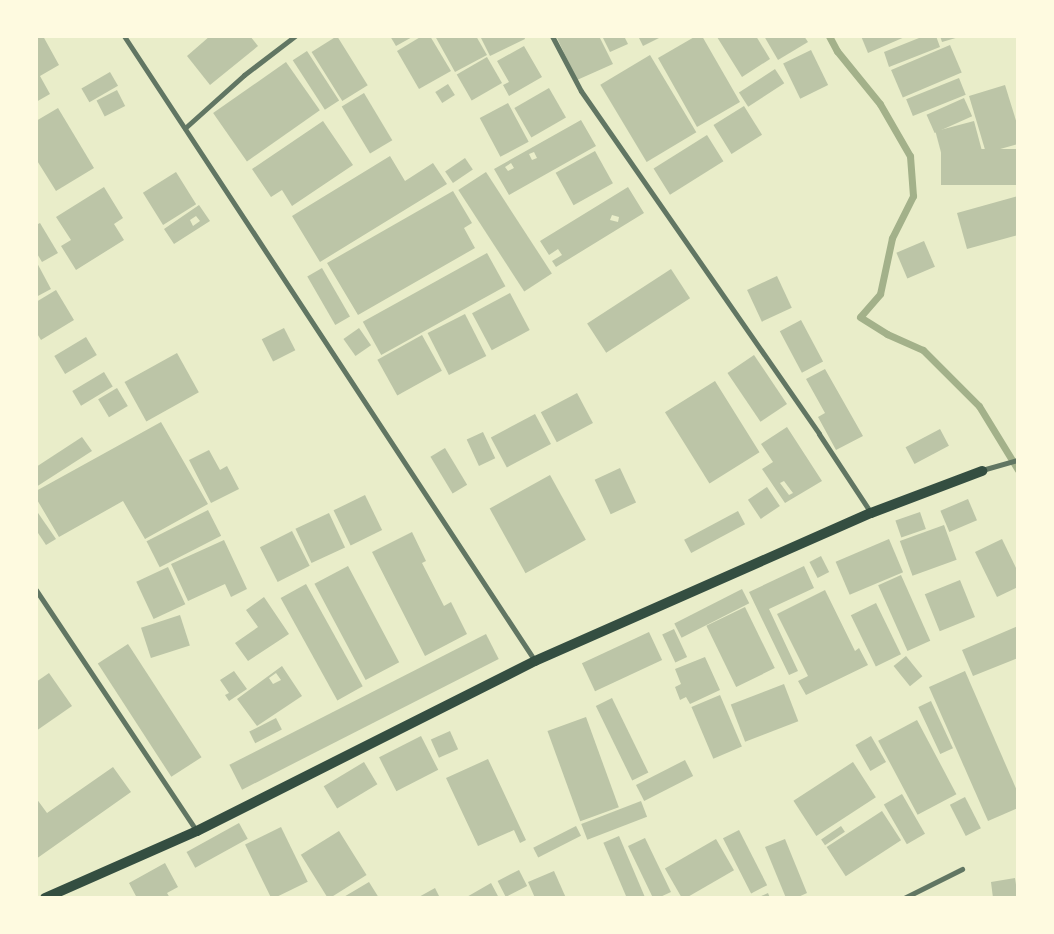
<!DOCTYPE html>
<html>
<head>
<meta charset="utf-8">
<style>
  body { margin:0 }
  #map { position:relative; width:1054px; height:934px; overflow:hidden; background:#e9edc9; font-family:Inter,sans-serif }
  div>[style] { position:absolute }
  .stream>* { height:7px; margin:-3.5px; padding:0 3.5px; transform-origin:3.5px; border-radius:3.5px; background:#a3b18a }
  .building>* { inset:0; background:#bcc5a7; transform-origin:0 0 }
  .minor>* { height:5px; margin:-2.5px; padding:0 2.5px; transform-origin:2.5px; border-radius:2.5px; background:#617663 }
  .secondary>* { height:10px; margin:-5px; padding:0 5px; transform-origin:5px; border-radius:5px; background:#344e41 }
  span { translate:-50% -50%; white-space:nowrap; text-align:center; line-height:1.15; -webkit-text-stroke:4px #fefae0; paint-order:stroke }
  .frame { position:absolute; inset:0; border:38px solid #fefae0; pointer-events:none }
</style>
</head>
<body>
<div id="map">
  <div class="stream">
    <div style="left:829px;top:36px;width:17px;rotate:62deg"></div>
    <div style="left:837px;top:51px;width:68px;rotate:50.9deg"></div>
    <div style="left:880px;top:104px;width:60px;rotate:60deg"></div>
    <div style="left:910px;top:156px;width:40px;rotate:85.7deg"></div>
    <div style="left:913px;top:196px;width:47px;rotate:116.6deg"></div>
    <div style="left:892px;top:238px;width:57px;rotate:102.1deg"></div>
    <div style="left:880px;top:294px;width:30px;rotate:131deg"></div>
    <div style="left:860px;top:317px;width:32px;rotate:32deg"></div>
    <div style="left:887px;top:334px;width:39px;rotate:24deg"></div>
    <div style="left:923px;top:350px;width:79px;rotate:45deg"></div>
    <div style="left:979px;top:406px;width:75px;rotate:58.6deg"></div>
  </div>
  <div class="building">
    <div style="clip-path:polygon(36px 36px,43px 36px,59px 65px,40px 76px,50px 94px,36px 102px)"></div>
    <div style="clip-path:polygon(210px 36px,250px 36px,258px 46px,210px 85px,187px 56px)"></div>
    <div style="left:337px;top:36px;width:58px;height:30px;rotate:58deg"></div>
    <div style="clip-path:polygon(390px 36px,414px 36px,396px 46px)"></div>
    <div style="clip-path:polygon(422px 36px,430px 36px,451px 71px,419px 89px,397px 51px)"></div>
    <div style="clip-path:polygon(435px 36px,476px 36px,487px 55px,455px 72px)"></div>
    <div style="clip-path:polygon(480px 36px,524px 36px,525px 39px,490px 56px)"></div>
    <div style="clip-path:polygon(561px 36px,599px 36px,613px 64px,577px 80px,557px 38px)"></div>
    <div style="clip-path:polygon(602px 36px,624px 36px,628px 44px,610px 52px)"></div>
    <div style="clip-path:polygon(638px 36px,663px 36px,643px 46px)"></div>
    <div style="clip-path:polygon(696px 36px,702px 36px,740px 102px,697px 127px,658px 58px)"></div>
    <div style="clip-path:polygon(756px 36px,770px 59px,742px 77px,717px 37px)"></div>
    <div style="clip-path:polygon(764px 36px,804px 36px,808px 42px,778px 60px)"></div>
    <div style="clip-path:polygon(861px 36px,907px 36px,868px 53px)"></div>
    <div style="clip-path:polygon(924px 36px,936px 36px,940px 47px,889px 67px,884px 52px)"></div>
    <div style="clip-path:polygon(940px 36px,959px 36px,959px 37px,942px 42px)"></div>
    <div style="left:950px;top:45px;width:30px;height:64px;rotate:67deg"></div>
    <div style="clip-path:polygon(524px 46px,542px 77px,509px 96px,503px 85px,509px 82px,497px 61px)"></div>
    <div style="left:811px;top:50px;width:39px;height:31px;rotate:64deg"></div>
    <div style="left:307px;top:51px;width:59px;height:17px;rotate:57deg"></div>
    <div style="left:650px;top:55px;width:90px;height:58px;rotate:59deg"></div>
    <div style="left:487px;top:57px;width:30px;height:35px;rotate:60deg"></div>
    <div style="left:286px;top:62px;width:59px;height:89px;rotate:55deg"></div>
    <div style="left:775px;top:69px;width:17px;height:43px;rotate:57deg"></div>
    <div style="left:110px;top:72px;width:16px;height:33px;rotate:60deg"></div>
    <div style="left:959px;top:78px;width:18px;height:57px;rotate:68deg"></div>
    <div style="left:448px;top:84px;width:13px;height:15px;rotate:58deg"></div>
    <div style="clip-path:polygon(1005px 85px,1018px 127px,1018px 144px,986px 153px,969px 96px)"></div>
    <div style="left:549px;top:88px;width:34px;height:40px;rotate:60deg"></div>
    <div style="left:117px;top:90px;width:18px;height:23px;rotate:63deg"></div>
    <div style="left:364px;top:93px;width:55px;height:26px;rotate:59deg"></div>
    <div style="left:964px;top:98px;width:20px;height:41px;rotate:66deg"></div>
    <div style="left:508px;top:103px;width:44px;height:32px;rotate:62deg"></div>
    <div style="left:744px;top:106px;width:34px;height:36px;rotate:58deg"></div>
    <div style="clip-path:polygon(58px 108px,94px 168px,56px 191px,36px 159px,36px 121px)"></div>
    <div style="clip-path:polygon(evenodd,581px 120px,596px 146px,509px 195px,494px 169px,581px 120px,534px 152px,537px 158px,532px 160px,529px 154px,534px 152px,581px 120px,511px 163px,514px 168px,508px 171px,505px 167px,511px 163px)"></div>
    <div style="clip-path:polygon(323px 121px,353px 165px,292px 206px,282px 190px,271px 197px,252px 169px)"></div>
    <div style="left:974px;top:121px;width:31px;height:40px;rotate:75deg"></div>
    <div style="left:707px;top:135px;width:31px;height:63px;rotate:58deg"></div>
    <div style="left:1018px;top:149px;width:36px;height:77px;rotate:90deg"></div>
    <div style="left:595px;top:151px;width:37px;height:45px;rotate:61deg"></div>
    <div style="clip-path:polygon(390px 156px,405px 181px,433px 163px,447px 184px,320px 262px,292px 216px)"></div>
    <div style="left:465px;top:158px;width:14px;height:24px;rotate:56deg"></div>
    <div style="left:176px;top:172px;width:38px;height:39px;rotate:58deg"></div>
    <div style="left:486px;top:172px;width:121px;height:33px;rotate:57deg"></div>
    <div style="clip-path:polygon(104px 187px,123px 218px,114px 224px,124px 240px,76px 270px,61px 246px,71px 240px,56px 217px)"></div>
    <div style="clip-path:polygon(evenodd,628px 187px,644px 213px,556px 267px,552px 261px,562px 255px,558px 249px,549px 255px,540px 241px,628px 187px,612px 215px,619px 217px,618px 222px,610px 220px,612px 215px)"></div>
    <div style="clip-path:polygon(453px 191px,472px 223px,464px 228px,475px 248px,358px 315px,327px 263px)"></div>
    <div style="clip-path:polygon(1018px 196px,1018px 235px,967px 249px,957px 213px)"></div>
    <div style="clip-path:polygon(evenodd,199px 205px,210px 221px,174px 244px,164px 229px,199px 205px,196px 216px,200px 221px,193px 226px,190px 220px,196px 216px)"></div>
    <div style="clip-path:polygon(40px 223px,58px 253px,42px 262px,36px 252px,36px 225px)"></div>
    <div style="left:924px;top:241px;width:28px;height:30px;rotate:67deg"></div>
    <div style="left:487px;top:253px;width:38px;height:142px;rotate:61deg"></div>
    <div style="clip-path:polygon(36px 261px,51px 289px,36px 297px)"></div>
    <div style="left:322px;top:268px;width:56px;height:17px;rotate:60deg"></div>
    <div style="left:671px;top:269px;width:35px;height:100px;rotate:57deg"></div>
    <div style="left:777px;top:276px;width:35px;height:33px;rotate:65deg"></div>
    <div style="clip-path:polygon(56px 290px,74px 320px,41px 340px,36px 332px,36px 302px)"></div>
    <div style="left:510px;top:293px;width:42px;height:43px;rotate:62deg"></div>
    <div style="left:465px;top:314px;width:47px;height:42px;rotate:63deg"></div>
    <div style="left:801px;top:320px;width:47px;height:24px;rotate:62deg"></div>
    <div style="left:284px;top:328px;width:25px;height:25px;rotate:63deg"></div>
    <div style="left:359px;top:328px;width:21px;height:19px;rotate:55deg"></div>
    <div style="left:422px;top:335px;width:41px;height:51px;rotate:61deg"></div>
    <div style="left:86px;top:337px;width:21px;height:37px;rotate:59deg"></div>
    <div style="left:177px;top:353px;width:45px;height:60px;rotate:61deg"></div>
    <div style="left:754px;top:355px;width:59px;height:32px;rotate:56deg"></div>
    <div style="clip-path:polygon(825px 369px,863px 436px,836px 450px,818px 417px,825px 413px,806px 379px)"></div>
    <div style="left:104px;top:372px;width:17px;height:37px;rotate:59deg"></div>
    <div style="left:715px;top:381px;width:84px;height:59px;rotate:58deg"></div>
    <div style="left:117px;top:388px;width:21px;height:22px;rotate:59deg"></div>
    <div style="left:577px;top:393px;width:34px;height:41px;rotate:62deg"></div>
    <div style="left:535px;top:414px;width:34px;height:50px;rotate:62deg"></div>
    <div style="clip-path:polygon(161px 422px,208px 504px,145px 539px,123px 501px,59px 537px,36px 498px,36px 491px)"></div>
    <div style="clip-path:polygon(evenodd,787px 427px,822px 481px,785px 503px,762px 469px,773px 462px,761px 444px,787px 427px,784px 481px,793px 493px,789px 495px,780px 483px,784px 481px)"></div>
    <div style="left:940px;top:429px;width:19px;height:39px;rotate:62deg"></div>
    <div style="left:483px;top:432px;width:29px;height:18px;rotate:65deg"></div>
    <div style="clip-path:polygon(82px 437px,92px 451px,36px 487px,36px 467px)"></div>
    <div style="left:445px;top:448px;width:43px;height:17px;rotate:59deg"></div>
    <div style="clip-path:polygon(209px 450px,220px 470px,227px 466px,239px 489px,211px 503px,189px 460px)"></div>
    <div style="left:620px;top:468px;width:38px;height:28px;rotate:65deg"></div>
    <div style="left:550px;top:475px;width:74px;height:69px;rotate:61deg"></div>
    <div style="left:767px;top:487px;width:23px;height:23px;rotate:56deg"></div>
    <div style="left:365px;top:495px;width:39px;height:35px;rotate:64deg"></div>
    <div style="left:968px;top:499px;width:23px;height:30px;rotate:67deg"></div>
    <div style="clip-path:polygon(36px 510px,56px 539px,46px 545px,36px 530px)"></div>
    <div style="left:208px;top:510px;width:29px;height:69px;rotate:63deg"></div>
    <div style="left:738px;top:511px;width:15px;height:61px;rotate:62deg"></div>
    <div style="left:920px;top:512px;width:18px;height:26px;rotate:71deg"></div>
    <div style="left:329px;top:513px;width:38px;height:37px;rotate:65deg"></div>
    <div style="left:944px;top:525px;width:37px;height:47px;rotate:70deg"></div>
    <div style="left:292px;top:531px;width:39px;height:36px;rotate:63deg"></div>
    <div style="clip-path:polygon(412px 532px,426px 561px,422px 563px,444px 606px,451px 602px,467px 634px,425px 656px,372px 552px)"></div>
    <div style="left:889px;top:539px;width:36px;height:58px;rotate:67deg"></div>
    <div style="clip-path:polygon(1002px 539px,1018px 572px,1018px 587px,997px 597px,975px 552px)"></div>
    <div style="clip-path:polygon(224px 540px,247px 589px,231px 597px,225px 584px,188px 601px,171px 564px)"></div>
    <div style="left:821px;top:556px;width:18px;height:13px;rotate:63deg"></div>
    <div style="left:348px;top:566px;width:109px;height:38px;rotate:62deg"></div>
    <div style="clip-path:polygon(804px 566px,814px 588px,769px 609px,798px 671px,789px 675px,749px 592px)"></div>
    <div style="left:168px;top:567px;width:41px;height:35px;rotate:65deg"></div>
    <div style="left:901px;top:575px;width:72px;height:25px;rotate:66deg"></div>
    <div style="left:960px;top:580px;width:40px;height:38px;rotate:68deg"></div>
    <div style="left:306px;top:584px;width:117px;height:29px;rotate:61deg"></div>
    <div style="left:742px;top:589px;width:16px;height:76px;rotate:63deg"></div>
    <div style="clip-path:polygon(825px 590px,855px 651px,859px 648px,868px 665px,806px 695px,798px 681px,808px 676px,777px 614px)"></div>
    <div style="clip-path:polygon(264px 597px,289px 634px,248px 661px,235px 643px,258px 627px,246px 610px)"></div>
    <div style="left:876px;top:603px;width:57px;height:28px;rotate:64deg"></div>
    <div style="left:745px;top:607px;width:68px;height:43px;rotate:64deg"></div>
    <div style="left:180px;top:615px;width:32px;height:41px;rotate:72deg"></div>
    <div style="clip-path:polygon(1018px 626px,1018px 658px,973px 676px,962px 650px)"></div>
    <div style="left:674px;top:629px;width:31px;height:13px;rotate:65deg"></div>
    <div style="left:649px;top:632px;width:31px;height:74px;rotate:65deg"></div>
    <div style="left:486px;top:634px;width:28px;height:288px;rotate:63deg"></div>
    <div style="left:128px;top:644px;width:135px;height:36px;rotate:57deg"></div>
    <div style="left:906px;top:656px;width:26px;height:16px;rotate:51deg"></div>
    <div style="clip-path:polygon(705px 657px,720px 690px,690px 704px,686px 697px,680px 700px,675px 687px,681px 684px,675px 669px)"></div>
    <div style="clip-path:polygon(evenodd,282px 666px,302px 696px,257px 726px,237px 699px,282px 666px,276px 673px,281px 680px,273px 684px,269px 678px,276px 673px)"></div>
    <div style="clip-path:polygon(234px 671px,247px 689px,229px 701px,225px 695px,229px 693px,220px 680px)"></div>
    <div style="clip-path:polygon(965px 671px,1018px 793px,1018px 808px,988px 821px,929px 687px)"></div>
    <div style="clip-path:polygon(49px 673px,72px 706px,36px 731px,36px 682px)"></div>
    <div style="left:784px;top:684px;width:40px;height:57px;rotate:69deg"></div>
    <div style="left:720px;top:695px;width:56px;height:31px;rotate:67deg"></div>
    <div style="left:612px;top:698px;width:83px;height:18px;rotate:64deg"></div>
    <div style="left:931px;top:701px;width:52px;height:14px;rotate:65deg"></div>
    <div style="left:586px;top:717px;width:96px;height:41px;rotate:70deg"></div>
    <div style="left:276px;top:718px;width:13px;height:30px;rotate:63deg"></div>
    <div style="left:917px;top:720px;width:84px;height:44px;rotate:62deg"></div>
    <div style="left:450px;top:731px;width:20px;height:21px;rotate:66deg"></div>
    <div style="left:421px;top:736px;width:38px;height:47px;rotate:63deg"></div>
    <div style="left:871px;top:736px;width:30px;height:18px;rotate:60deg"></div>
    <div style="clip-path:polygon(488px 759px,526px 840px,520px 843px,514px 830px,478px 846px,446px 778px)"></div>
    <div style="left:685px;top:760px;width:18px;height:55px;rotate:63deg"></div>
    <div style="left:364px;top:762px;width:26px;height:47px;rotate:59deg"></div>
    <div style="left:853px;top:762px;width:42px;height:71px;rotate:57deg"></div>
    <div style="clip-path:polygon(113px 767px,131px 792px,36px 859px,36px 798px,47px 813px)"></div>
    <div style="left:902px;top:794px;width:46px;height:21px;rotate:60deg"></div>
    <div style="left:965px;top:797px;width:35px;height:17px;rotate:63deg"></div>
    <div style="left:641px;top:801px;width:17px;height:64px;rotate:69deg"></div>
    <div style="left:882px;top:811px;width:35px;height:66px;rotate:57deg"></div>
    <div style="left:239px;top:823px;width:18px;height:60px;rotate:61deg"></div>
    <div style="left:576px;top:826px;width:11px;height:48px;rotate:63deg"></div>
    <div style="left:841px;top:826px;width:7px;height:24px;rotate:56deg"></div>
    <div style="left:281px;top:827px;width:61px;height:40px;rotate:64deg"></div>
    <div style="left:739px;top:830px;width:62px;height:18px;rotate:63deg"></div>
    <div style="left:339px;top:831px;width:52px;height:45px;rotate:58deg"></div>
    <div style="left:619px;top:836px;width:67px;height:17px;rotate:67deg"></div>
    <div style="clip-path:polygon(645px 838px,671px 892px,658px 898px,653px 898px,628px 846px)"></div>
    <div style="left:716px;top:839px;width:36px;height:59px;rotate:60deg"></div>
    <div style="clip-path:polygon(785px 839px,807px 893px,796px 898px,786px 898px,765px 847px)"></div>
    <div style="clip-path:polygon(165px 863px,178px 887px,167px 893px,170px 898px,137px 898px,129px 883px)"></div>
    <div style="left:519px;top:870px;width:18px;height:24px;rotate:63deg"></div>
    <div style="clip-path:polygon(554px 871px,566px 898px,535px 898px,528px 882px)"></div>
    <div style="clip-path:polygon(1015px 878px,1018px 898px,993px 898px,991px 882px)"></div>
    <div style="clip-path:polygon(369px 882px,379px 898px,342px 898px)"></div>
    <div style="clip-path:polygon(491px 883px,499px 898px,465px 898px)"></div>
    <div style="clip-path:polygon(435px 888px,440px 898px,417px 898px)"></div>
    <div style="clip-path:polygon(768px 893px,770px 898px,757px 898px)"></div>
  </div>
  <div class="minor">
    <div style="left:124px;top:36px;width:748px;rotate:56.67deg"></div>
    <div style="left:552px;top:36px;width:62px;rotate:62.2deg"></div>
    <div style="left:581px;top:91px;width:417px;rotate:55.2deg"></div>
    <div style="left:819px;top:434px;width:95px;rotate:56.6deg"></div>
    <div style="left:185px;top:128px;width:79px;rotate:-41.9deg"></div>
    <div style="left:244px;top:75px;width:64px;rotate:-37.4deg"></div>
    <div style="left:982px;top:470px;width:37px;rotate:-16deg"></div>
    <div style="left:36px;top:590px;width:290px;rotate:56.3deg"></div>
    <div style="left:904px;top:898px;width:65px;rotate:-26.6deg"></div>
  </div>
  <div class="secondary">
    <div style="left:45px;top:898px;width:166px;rotate:-23.8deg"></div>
    <div style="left:197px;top:831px;width:378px;rotate:-26.7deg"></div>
    <div style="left:535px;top:661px;width:367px;rotate:-23.8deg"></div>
    <div style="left:871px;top:513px;width:119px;rotate:-20.7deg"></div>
  </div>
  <div class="frame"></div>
</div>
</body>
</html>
